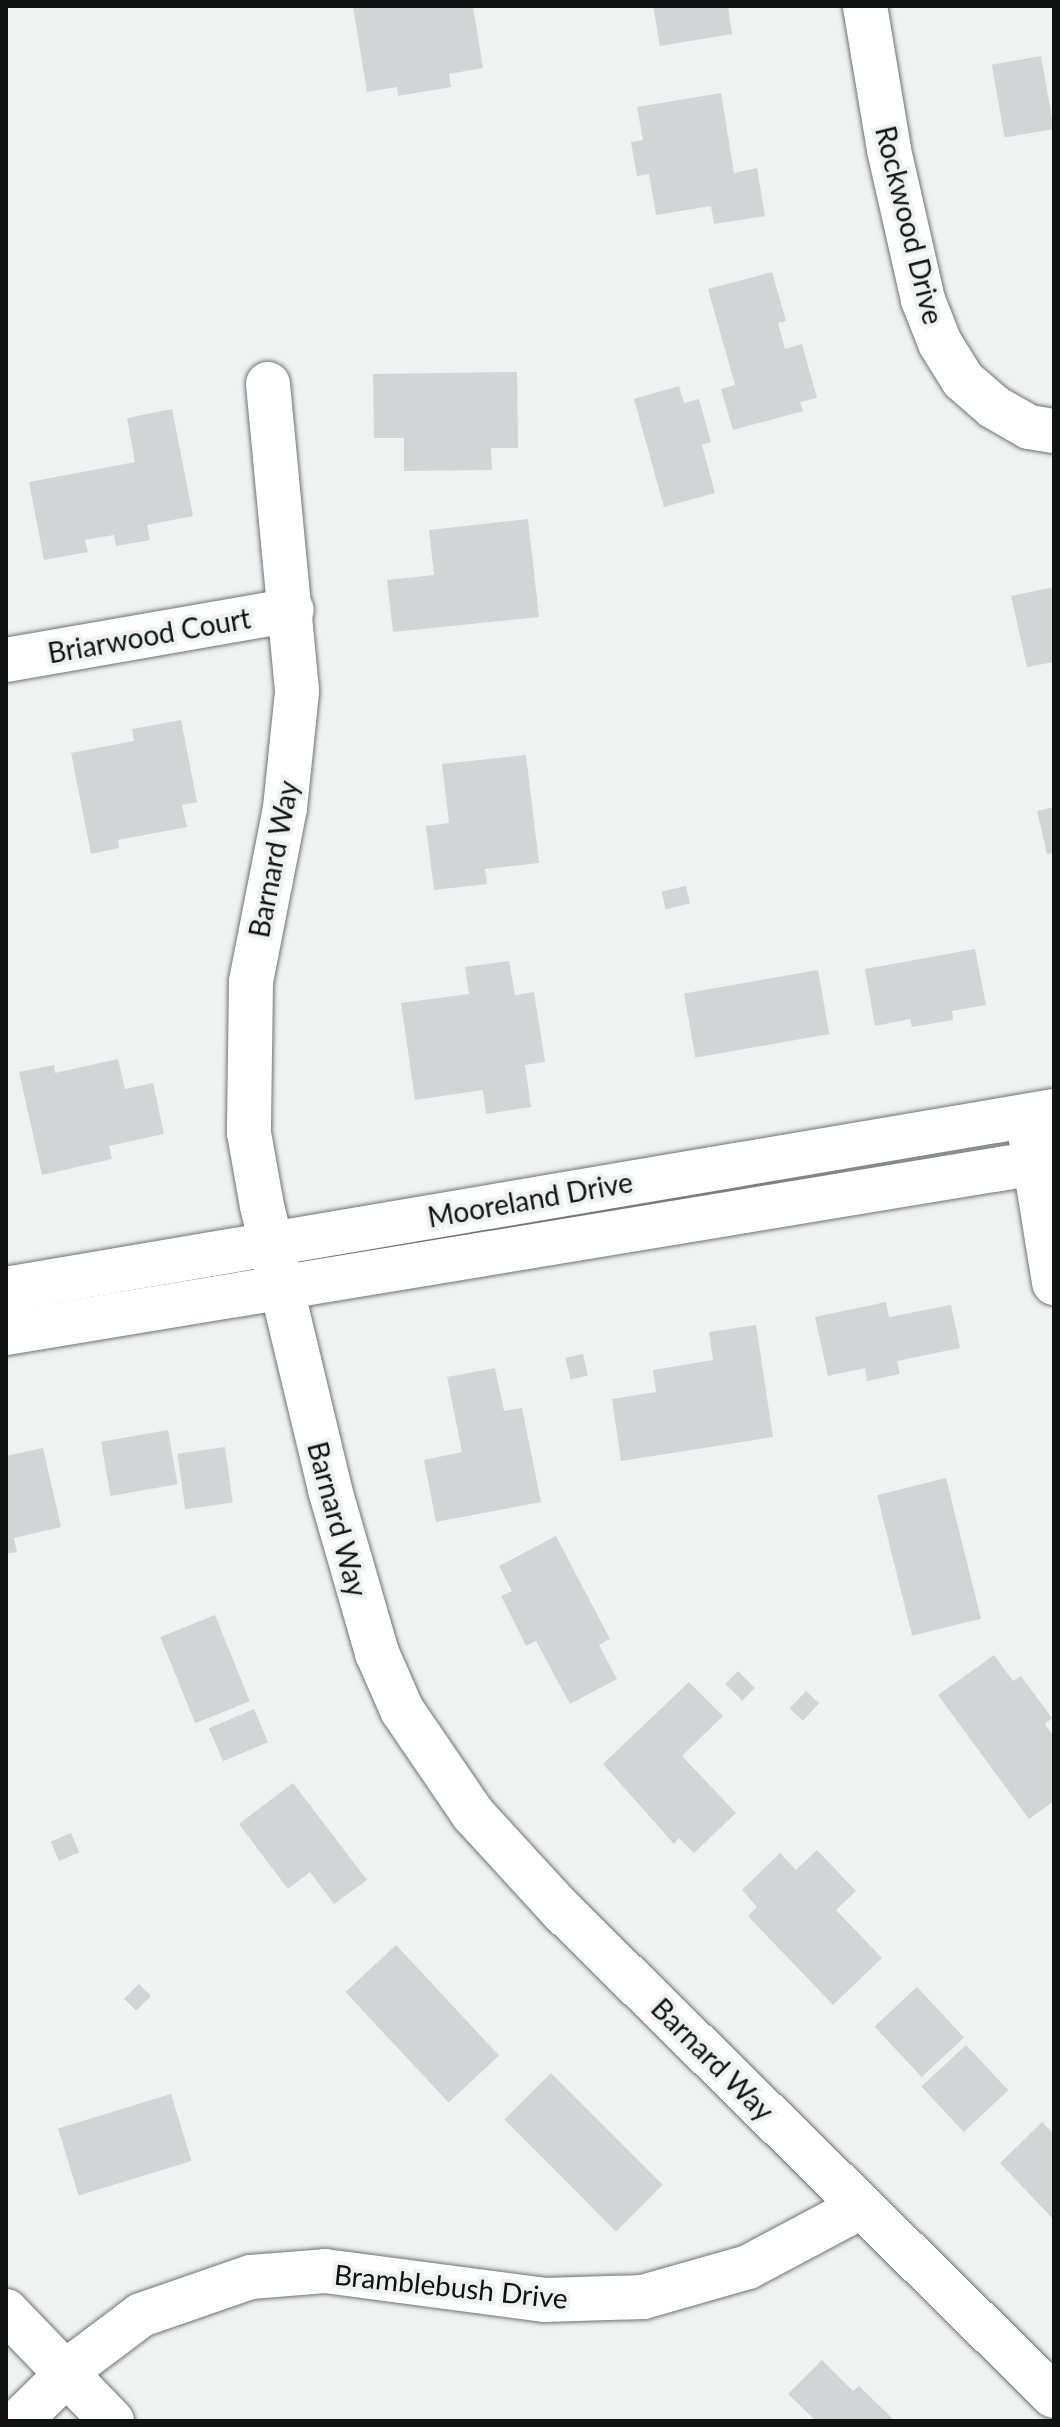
<!DOCTYPE html>
<html>
<head>
<meta charset="utf-8">
<style>
  body { margin:0 }
  #map { position:relative; width:1060px; height:2427px; overflow:hidden; background:#eef3f2; font-family:Lato,sans-serif }
  div>[style] { position:absolute }
  .building>* { inset:0; background:#d1d5d5; transform-origin:0 0 }
  .roads { filter:drop-shadow(0 0 2px #6f7373) drop-shadow(0 0 2px #6f7373) }
  .minor>* { height:44px; margin:-22px; padding:0 22px; transform-origin:22px; border-radius:22px; background:#fff }
  span { translate:-50% -50%; white-space:nowrap; text-align:center; line-height:1.15; -webkit-text-stroke:8px #eef3f2; paint-order:stroke }
  .street-label { font-size:28px; color:#111312 }
  .frame { position:absolute; inset:0; border:8px solid #111312; pointer-events:none }
</style>
</head>
<body>
<div id="map">
  <div class="building">
    <div style="clip-path:polygon(353px 6px,473px 6px,483px 68px,449px 74px,451px 87px,398px 96px,397px 87px,367px 92px)"></div>
    <div style="clip-path:polygon(653px 6px,728px 6px,732px 34px,660px 46px)"></div>
    <div style="left:1041px;top:56px;width:74px;height:50px;rotate:80deg"></div>
    <div style="clip-path:polygon(721px 93px,734px 173px,757px 168px,765px 216px,714px 224px,711px 206px,656px 215px,649px 174px,637px 176px,631px 142px,643px 140px,637px 107px)"></div>
    <div style="clip-path:polygon(772px 272px,786px 321px,778px 323px,785px 349px,802px 344px,817px 398px,800px 402px,803px 411px,733px 430px,721px 389px,735px 385px,708px 289px)"></div>
    <div style="clip-path:polygon(517px 372px,518px 448px,491px 448px,492px 470px,404px 471px,404px 438px,374px 438px,373px 374px)"></div>
    <div style="clip-path:polygon(679px 386px,684px 403px,699px 399px,711px 442px,702px 445px,715px 493px,664px 507px,634px 399px)"></div>
    <div style="clip-path:polygon(172px 409px,193px 516px,147px 525px,150px 540px,116px 546px,114px 535px,85px 540px,88px 552px,44px 560px,29px 482px,135px 462px,127px 418px)"></div>
    <div style="clip-path:polygon(528px 519px,539px 617px,393px 632px,387px 580px,434px 575px,429px 530px)"></div>
    <div style="clip-path:polygon(1054px 587px,1054px 662px,1027px 667px,1011px 596px)"></div>
    <div style="clip-path:polygon(181px 720px,197px 802px,182px 805px,187px 827px,118px 840px,119px 848px,91px 854px,71px 753px,134px 741px,132px 729px)"></div>
    <div style="clip-path:polygon(526px 755px,539px 863px,485px 869px,487px 884px,434px 890px,426px 826px,449px 823px,442px 764px)"></div>
    <div style="clip-path:polygon(1054px 807px,1054px 853px,1047px 854px,1037px 811px)"></div>
    <div style="left:686px;top:886px;width:18px;height:25px;rotate:77deg"></div>
    <div style="clip-path:polygon(975px 949px,986px 1005px,952px 1011px,953px 1020px,912px 1027px,910px 1019px,875px 1026px,865px 969px)"></div>
    <div style="clip-path:polygon(509px 961px,515px 995px,534px 992px,545px 1062px,525px 1065px,531px 1107px,486px 1114px,483px 1090px,415px 1100px,401px 1003px,469px 994px,465px 967px)"></div>
    <div style="left:818px;top:970px;width:65px;height:136px;rotate:80deg"></div>
    <div style="clip-path:polygon(118px 1059px,125px 1089px,153px 1083px,164px 1134px,109px 1146px,112px 1159px,42px 1175px,19px 1072px,54px 1065px,55px 1073px)"></div>
    <div style="clip-path:polygon(886px 1302px,889px 1317px,951px 1305px,960px 1348px,897px 1361px,900px 1374px,867px 1381px,865px 1368px,828px 1376px,815px 1317px)"></div>
    <div style="clip-path:polygon(756px 1325px,773px 1437px,621px 1461px,612px 1399px,656px 1392px,653px 1370px,713px 1360px,709px 1332px)"></div>
    <div style="left:583px;top:1354px;width:22px;height:18px;rotate:77deg"></div>
    <div style="clip-path:polygon(495px 1368px,504px 1411px,522px 1408px,541px 1502px,436px 1522px,424px 1460px,462px 1452px,447px 1377px)"></div>
    <div style="left:168px;top:1430px;width:55px;height:68px;rotate:80deg"></div>
    <div style="left:225px;top:1447px;width:56px;height:48px;rotate:82deg"></div>
    <div style="clip-path:polygon(43px 1448px,61px 1527px,14px 1538px,17px 1552px,6px 1554px,6px 1456px)"></div>
    <div style="left:946px;top:1478px;width:145px;height:71px;rotate:76deg"></div>
    <div style="clip-path:polygon(556px 1536px,610px 1639px,599px 1645px,617px 1679px,570px 1704px,536px 1641px,526px 1646px,501px 1596px,512px 1591px,499px 1566px)"></div>
    <div style="left:215px;top:1615px;width:93px;height:59px;rotate:68deg"></div>
    <div style="clip-path:polygon(994px 1655px,1013px 1681px,1021px 1676px,1052px 1718px,1045px 1724px,1054px 1737px,1054px 1801px,1029px 1819px,938px 1695px)"></div>
    <div style="left:738px;top:1671px;width:24px;height:18px;rotate:45deg"></div>
    <div style="clip-path:polygon(689px 1682px,723px 1716px,682px 1756px,736px 1813px,694px 1853px,679px 1838px,674px 1844px,603px 1764px)"></div>
    <div style="left:806px;top:1691px;width:18px;height:24px;rotate:43deg"></div>
    <div style="left:254px;top:1709px;width:36px;height:49px;rotate:67deg"></div>
    <div style="clip-path:polygon(293px 1783px,367px 1880px,334px 1904px,310px 1872px,288px 1889px,239px 1824px)"></div>
    <div style="left:71px;top:1833px;width:21px;height:22px;rotate:67deg"></div>
    <div style="clip-path:polygon(817px 1850px,856px 1891px,836px 1910px,882px 1958px,833px 2005px,748px 1916px,757px 1907px,742px 1890px,780px 1853px,796px 1870px)"></div>
    <div style="left:396px;top:1945px;width:151px;height:69px;rotate:47deg"></div>
    <div style="left:139px;top:1984px;width:17px;height:21px;rotate:45deg"></div>
    <div style="left:917px;top:1987px;width:69px;height:58px;rotate:47deg"></div>
    <div style="left:966px;top:2045px;width:62px;height:61px;rotate:47deg"></div>
    <div style="left:551px;top:2073px;width:158px;height:66px;rotate:45deg"></div>
    <div style="left:171px;top:2094px;width:70px;height:118px;rotate:73deg"></div>
    <div style="clip-path:polygon(1042px 2122px,1054px 2134px,1054px 2220px,1000px 2163px)"></div>
    <div style="clip-path:polygon(822px 2360px,853px 2391px,859px 2386px,895px 2421px,816px 2421px,788px 2394px)"></div>
  </div>
  <div class="roads">
    <div class="minor">
      <div style="left:865px;top:6px;width:146px;rotate:80.5deg"></div>
      <div style="left:889px;top:150px;width:154px;rotate:77.2deg"></div>
      <div style="left:923px;top:300px;width:46px;rotate:68.4deg"></div>
      <div style="left:940px;top:343px;width:44px;rotate:58.1deg"></div>
      <div style="left:963px;top:380px;width:41px;rotate:41.1deg"></div>
      <div style="left:994px;top:407px;width:40px;rotate:29.7deg"></div>
      <div style="left:1029px;top:427px;width:25px;rotate:9deg"></div>
      <div style="left:268px;top:384px;width:309px;rotate:84.6deg"></div>
      <div style="left:297px;top:692px;width:117px;rotate:95.9deg"></div>
      <div style="left:285px;top:808px;width:177px;rotate:101.1deg"></div>
      <div style="left:251px;top:982px;width:151px;rotate:90.8deg"></div>
      <div style="left:249px;top:1133px;width:74px;rotate:79.9deg"></div>
      <div style="left:262px;top:1206px;width:292px;rotate:76.5deg"></div>
      <div style="left:330px;top:1490px;width:170px;rotate:73.9deg"></div>
      <div style="left:377px;top:1653px;width:62px;rotate:66.3deg"></div>
      <div style="left:402px;top:1710px;width:126px;rotate:55.7deg"></div>
      <div style="left:473px;top:1814px;width:130px;rotate:47.5deg"></div>
      <div style="left:561px;top:1910px;width:692px;rotate:44.59deg"></div>
      <div style="left:6px;top:660px;width:290px;rotate:-9.9deg"></div>
      <div style="left:1030px;top:1134px;width:151px;rotate:80.8deg"></div>
      <div style="left:6px;top:1289px;width:1063px;rotate:-9.64deg"></div>
      <div style="left:6px;top:1333px;width:1062px;rotate:-9.37deg"></div>
      <div style="left:6px;top:2311px;width:153px;rotate:46.1deg"></div>
      <div style="left:19px;top:2421px;width:86px;rotate:-44.5deg"></div>
      <div style="left:80px;top:2361px;width:76px;rotate:-37deg"></div>
      <div style="left:141px;top:2315px;width:116px;rotate:-19.1deg"></div>
      <div style="left:251px;top:2277px;width:74px;rotate:-4.6deg"></div>
      <div style="left:325px;top:2271px;width:221px;rotate:7.5deg"></div>
      <div style="left:544px;top:2300px;width:99px;rotate:-1.7deg"></div>
      <div style="left:643px;top:2297px;width:109px;rotate:-15.9deg"></div>
      <div style="left:748px;top:2267px;width:128px;rotate:-28deg"></div>
    </div>
  </div>
  <div class="street-label">
    <span style="left:910px;top:225px;rotate:76deg">Rockwood Drive</span>
    <span style="left:149px;top:635px;rotate:-10deg">Briarwood Court</span>
    <span style="left:273px;top:859px;rotate:-79deg">Barnard Way</span>
    <span style="left:530px;top:1199px;rotate:-10deg">Mooreland Drive</span>
    <span style="left:338px;top:1519px;rotate:75deg">Barnard Way</span>
    <span style="left:713px;top:2059px;rotate:45deg">Barnard Way</span>
    <span style="left:451px;top:2286px;rotate:6deg">Bramblebush Drive</span>
  </div>
  <div class="frame"></div>
</div>
</body>
</html>
